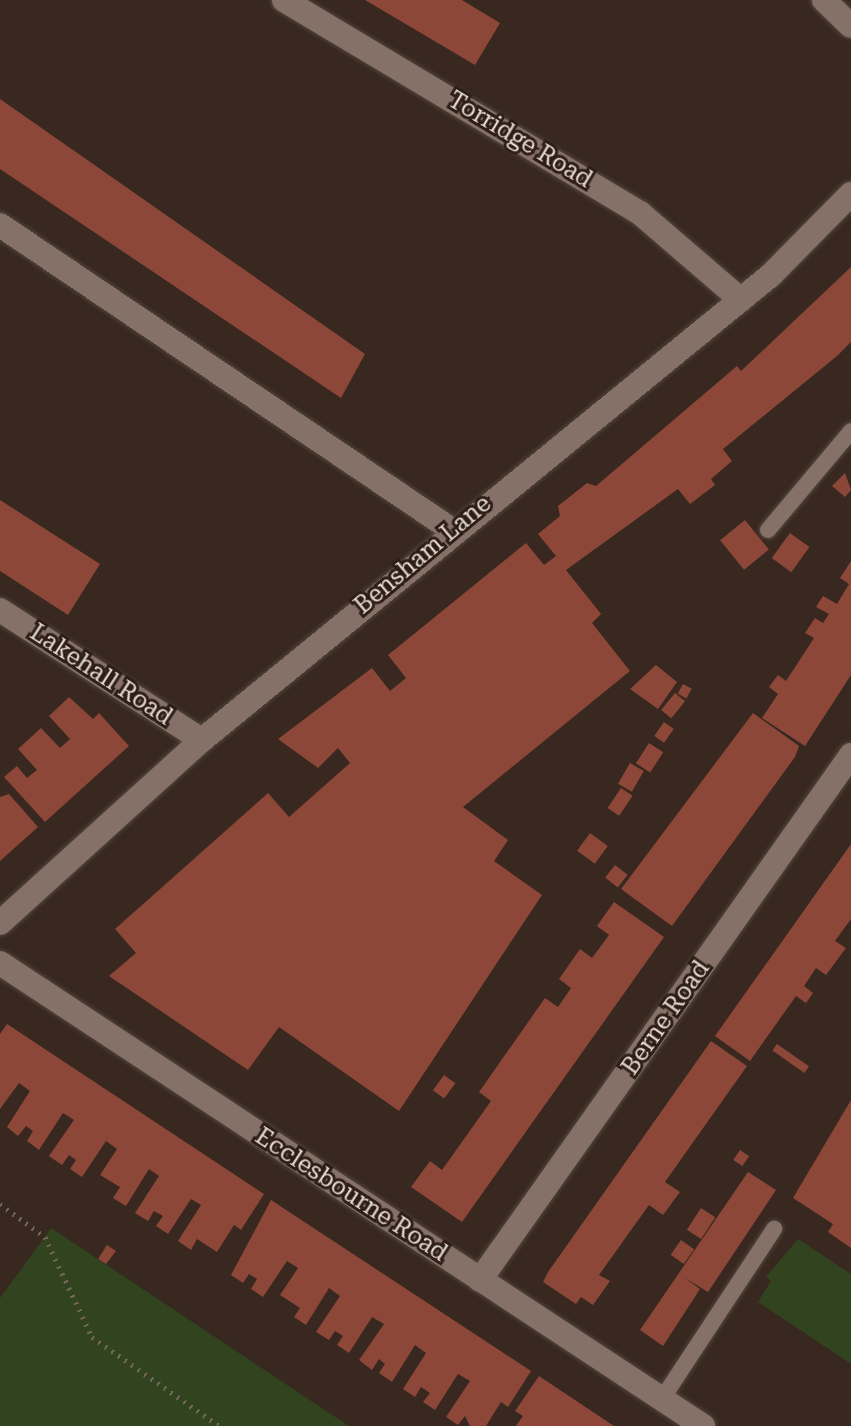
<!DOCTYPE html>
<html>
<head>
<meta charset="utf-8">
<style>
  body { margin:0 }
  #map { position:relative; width:851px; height:1426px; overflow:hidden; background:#38281f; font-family:"Roboto Serif",serif }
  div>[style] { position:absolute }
  .green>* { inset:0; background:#31431f }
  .building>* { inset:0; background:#8c4738; transform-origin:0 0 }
  .path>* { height:5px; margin-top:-2.5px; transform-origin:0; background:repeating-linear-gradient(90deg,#74665e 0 2px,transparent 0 8px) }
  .roads { filter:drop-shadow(0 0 2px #52453e) drop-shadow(0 0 2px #52453e) }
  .service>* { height:16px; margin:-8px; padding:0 8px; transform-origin:8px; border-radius:8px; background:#857167 }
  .minor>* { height:24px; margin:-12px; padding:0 12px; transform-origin:12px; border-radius:12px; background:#857167 }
  .tertiary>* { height:24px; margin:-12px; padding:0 12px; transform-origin:12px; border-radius:12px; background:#857167 }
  span { translate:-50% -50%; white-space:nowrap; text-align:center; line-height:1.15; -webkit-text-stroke:6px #2e1e16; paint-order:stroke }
  .street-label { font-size:24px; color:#e5dad4 }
</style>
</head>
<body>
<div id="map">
  <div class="green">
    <div style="clip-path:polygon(51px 1228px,349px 1426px,0 1426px,0 1298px)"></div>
    <div style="clip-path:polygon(798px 1239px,851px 1274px,851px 1364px,758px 1302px,771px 1281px,766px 1277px)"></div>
  </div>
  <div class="building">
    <div style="clip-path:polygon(365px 0,462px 0,500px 23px,475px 65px)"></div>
    <div style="clip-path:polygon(0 99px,365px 354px,341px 398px,0 169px)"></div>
    <div style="clip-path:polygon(851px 267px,851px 342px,837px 356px,723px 449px,732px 461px,711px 479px,715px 485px,690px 504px,678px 489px,566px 570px,601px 614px,592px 623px,630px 671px,463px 807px,508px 840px,494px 861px,542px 895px,399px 1111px,279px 1027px,248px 1070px,109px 976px,136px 953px,115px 929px,268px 793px,289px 817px,350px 763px,338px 748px,318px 768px,278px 739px,372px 668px,390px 691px,406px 678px,388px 655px,526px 543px,544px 565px,556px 556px,538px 534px,560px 516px,558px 506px,587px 483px,596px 486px,737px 366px,741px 371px)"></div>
    <div style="clip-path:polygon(845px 473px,851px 490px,845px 497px,832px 486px)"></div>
    <div style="clip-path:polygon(0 500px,100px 564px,68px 615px,0 571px)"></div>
    <div style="left:745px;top:520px;width:38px;height:32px;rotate:51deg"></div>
    <div style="left:790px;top:533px;width:24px;height:31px;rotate:36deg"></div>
    <div style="clip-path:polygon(851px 561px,851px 675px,805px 746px,762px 718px,778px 694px,769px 687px,778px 675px,786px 681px,814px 638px,805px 633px,815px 618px,823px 623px,829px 614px,816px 607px,823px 596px,837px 604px,849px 584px,840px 578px)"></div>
    <div style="clip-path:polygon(656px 665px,677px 682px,658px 709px,630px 689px)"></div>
    <div style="left:683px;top:684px;width:10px;height:11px;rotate:29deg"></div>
    <div style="left:675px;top:693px;width:13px;height:22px;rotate:39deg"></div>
    <div style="clip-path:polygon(69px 697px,93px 719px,99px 713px,129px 746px,45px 822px,4px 777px,17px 766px,27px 778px,37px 770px,18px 749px,41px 728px,60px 748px,70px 739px,49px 716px)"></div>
    <div style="clip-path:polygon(753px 713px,799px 746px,795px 757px,672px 926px,621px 889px)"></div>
    <div style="left:664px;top:722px;width:12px;height:17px;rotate:35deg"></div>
    <div style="left:649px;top:743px;width:17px;height:24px;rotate:33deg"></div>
    <div style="left:630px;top:763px;width:16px;height:24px;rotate:30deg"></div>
    <div style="left:621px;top:788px;width:14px;height:24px;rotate:34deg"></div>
    <div style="clip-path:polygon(9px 794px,38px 827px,0 861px,0 797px)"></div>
    <div style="left:590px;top:833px;width:22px;height:22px;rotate:36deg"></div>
    <div style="clip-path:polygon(851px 844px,851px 919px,835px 941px,846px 948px,826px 975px,816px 968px,804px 986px,813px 993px,806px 1003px,796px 996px,750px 1061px,715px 1036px)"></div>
    <div style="left:615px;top:865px;width:16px;height:16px;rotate:38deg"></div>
    <div style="clip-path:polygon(614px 902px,664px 937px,462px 1222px,411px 1187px,430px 1161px,442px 1170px,491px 1101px,479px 1092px,545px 998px,558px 1007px,571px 988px,559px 979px,580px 949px,592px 958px,609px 935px,597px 926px)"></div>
    <div style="clip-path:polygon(7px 1024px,264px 1194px,241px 1230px,234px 1225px,217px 1252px,197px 1239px,191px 1250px,178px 1241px,201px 1205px,191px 1199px,168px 1234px,156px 1226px,163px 1216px,154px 1211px,148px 1221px,135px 1213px,159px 1176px,149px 1169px,126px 1206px,113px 1198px,120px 1187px,100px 1175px,117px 1149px,106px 1141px,82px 1177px,70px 1169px,76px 1160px,69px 1155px,62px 1165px,49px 1156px,74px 1120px,63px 1113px,39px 1150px,27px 1141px,33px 1131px,26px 1126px,18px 1136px,7px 1127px,30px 1091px,19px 1083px,0 1109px,0 1034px)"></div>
    <div style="clip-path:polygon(711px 1041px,747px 1066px,665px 1182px,680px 1192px,663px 1215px,649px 1205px,599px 1275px,610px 1281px,593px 1305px,581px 1297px,576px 1304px,543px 1282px,548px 1272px)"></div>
    <div style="left:777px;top:1044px;width:39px;height:8px;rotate:35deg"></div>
    <div style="left:444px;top:1075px;width:14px;height:19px;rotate:36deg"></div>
    <div style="clip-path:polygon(851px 1100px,851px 1248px,828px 1232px,833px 1224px,793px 1198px)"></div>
    <div style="left:740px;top:1150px;width:11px;height:12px;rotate:34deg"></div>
    <div style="clip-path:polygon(748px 1172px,776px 1190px,708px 1292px,685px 1278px,700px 1289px,663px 1346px,640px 1330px)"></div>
    <div style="clip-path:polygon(271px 1200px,531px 1371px,508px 1407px,501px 1402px,486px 1426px,470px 1426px,465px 1416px,458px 1425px,446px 1417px,470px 1381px,458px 1374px,435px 1410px,423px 1402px,430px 1393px,421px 1387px,415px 1397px,403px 1389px,426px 1353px,415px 1345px,392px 1382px,379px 1373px,385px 1364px,379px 1359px,372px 1370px,359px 1360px,384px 1324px,372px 1317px,349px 1353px,337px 1345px,343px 1336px,335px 1331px,329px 1340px,316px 1332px,340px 1296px,329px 1288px,306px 1325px,294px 1317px,300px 1308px,280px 1295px,298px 1268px,287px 1261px,263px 1297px,251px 1289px,257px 1279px,249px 1274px,243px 1283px,231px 1275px)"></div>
    <div style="left:701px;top:1208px;width:17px;height:26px;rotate:33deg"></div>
    <div style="left:681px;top:1240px;width:16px;height:18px;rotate:35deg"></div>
    <div style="clip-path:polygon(107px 1245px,116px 1251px,106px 1264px,98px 1259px)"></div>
    <div style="clip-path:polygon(539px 1376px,614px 1426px,516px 1426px,523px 1416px,515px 1411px)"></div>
  </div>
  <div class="path">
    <div style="left:0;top:1204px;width:56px;rotate:36.3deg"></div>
    <div style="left:45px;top:1237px;width:110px;rotate:64.8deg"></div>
    <div style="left:92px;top:1337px;width:155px;rotate:35deg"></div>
  </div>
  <div class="roads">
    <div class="service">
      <div style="left:768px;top:530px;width:129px;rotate:-50deg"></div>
      <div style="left:662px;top:1399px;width:204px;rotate:-56.6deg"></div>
    </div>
    <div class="minor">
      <div style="left:284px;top:0;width:415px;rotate:30.9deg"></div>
      <div style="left:640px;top:213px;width:133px;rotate:40.7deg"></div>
      <div style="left:824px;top:0;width:37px;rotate:44deg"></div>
      <div style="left:0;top:225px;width:545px;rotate:34.01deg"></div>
      <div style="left:0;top:610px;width:240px;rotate:32.8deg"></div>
      <div style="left:0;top:963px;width:842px;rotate:33.37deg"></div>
      <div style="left:480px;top:1280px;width:643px;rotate:-54.75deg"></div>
    </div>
    <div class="tertiary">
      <div style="left:0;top:923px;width:273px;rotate:-42.2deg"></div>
      <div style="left:202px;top:740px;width:735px;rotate:-39.26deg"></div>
      <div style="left:771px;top:275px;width:114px;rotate:-45.4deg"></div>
    </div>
  </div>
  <div class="street-label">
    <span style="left:520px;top:140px;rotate:31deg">Torridge Road</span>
    <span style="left:423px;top:555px;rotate:-40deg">Bensham Lane</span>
    <span style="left:101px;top:675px;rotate:33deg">Lakehall Road</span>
    <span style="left:666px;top:1018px;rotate:-55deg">Berne Road</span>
    <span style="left:351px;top:1195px;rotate:33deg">Ecclesbourne Road</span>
  </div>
</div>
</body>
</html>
